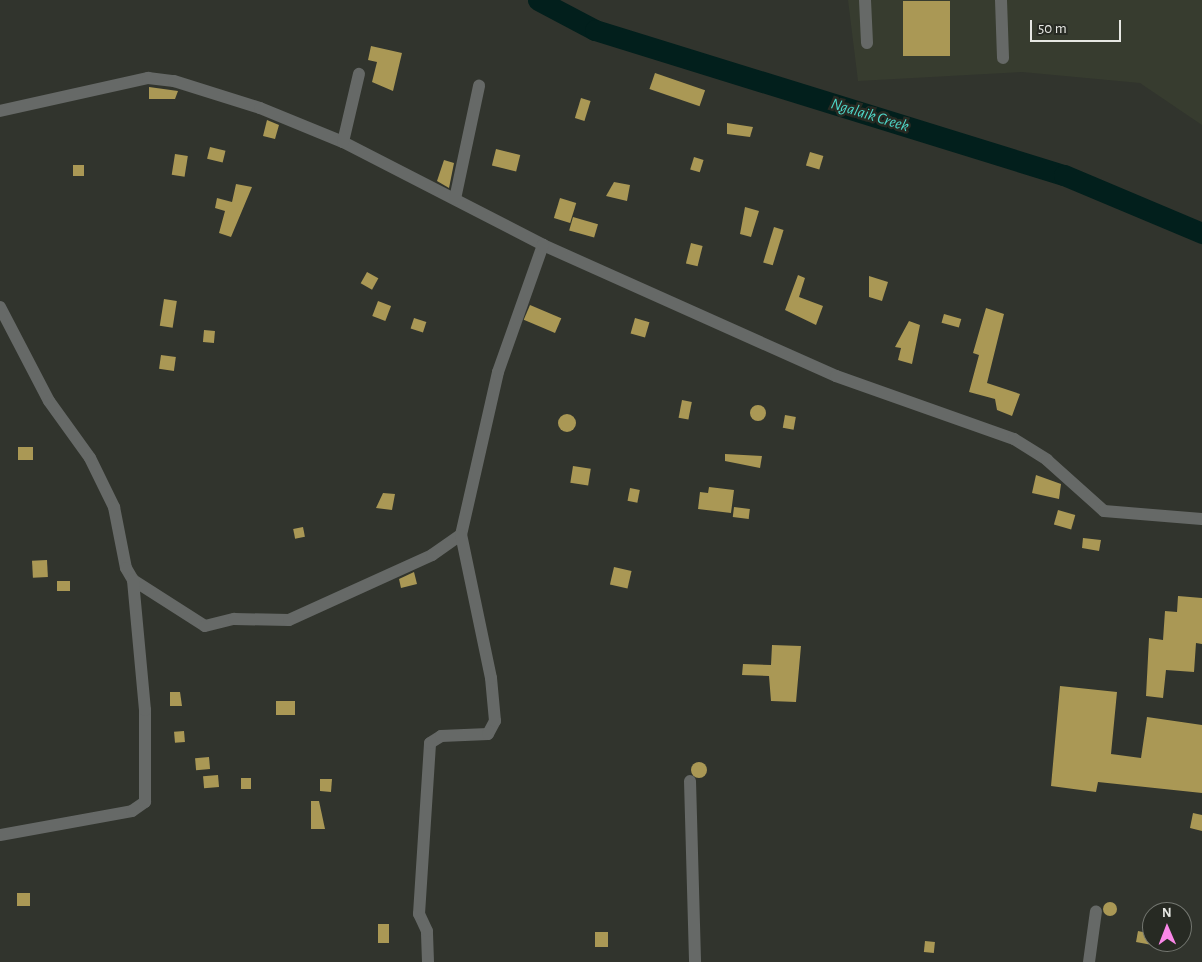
<!DOCTYPE html>
<html>
<head>
<meta charset="utf-8">
<style>
  body { margin:0 }
  #map { position:relative; width:1202px; height:962px; overflow:hidden; background:#31342d; font-family:"Alegreya Sans",sans-serif }
  div>[style] { position:absolute }
  .built>* { inset:0; background:#373c2f }
  .river>* { height:21px; margin:-10.5px; padding:0 10.5px; transform-origin:10.5px; border-radius:10.5px; background:#021f1c }
  .building>* { inset:0; background:#aa9855; transform-origin:0 0 }
  .round { border-radius:50% }
  .minor>* { height:12px; margin:-6px; padding:0 6px; transform-origin:6px; border-radius:6px; background:#666967 }
  span { translate:-50% -50%; white-space:nowrap; text-align:center; line-height:1.15; -webkit-text-stroke:5px #272a23; paint-order:stroke }
  .water-label { font-size:16px; color:#4ed7c9; font-style:italic }
  .north { position:absolute; left:1142px; top:902px; width:50px; height:50px; box-sizing:border-box; background:#272a23; border:1px solid #737670; border-radius:50%; rotate:359deg; font-size:14px; font-weight:700; line-height:20px; text-align:center; color:#e6e7e3 }
  .north::after { content:''; display:block; margin:auto; width:18px; height:22px; background:#fa87e8; clip-path:polygon(50% 0,100% 100%,50% 72%,0 100%) }
  .scale { position:absolute; left:1030px; top:20px; width:91px; height:22px; box-sizing:border-box; border:2px solid #e6e7e3; border-top:0; padding-left:6px; font-size:15px; line-height:18px; white-space:nowrap; color:#e6e7e3; -webkit-text-stroke:4px #272a23; paint-order:stroke }
</style>
</head>
<body>
<div id="map">
  <div class="built">
    <div style="clip-path:polygon(848px 0,1202px 0,1202px 125px,1140px 83px,1022px 72px,858px 81px)"></div>
  </div>
  <div class="river">
    <div style="left:538px;top:0;width:64px;rotate:27.8deg"></div>
    <div style="left:595px;top:30px;width:491px;rotate:17.2deg"></div>
    <div style="left:1064px;top:175px;width:150px;rotate:22.8deg"></div>
  </div>
  <div class="building">
    <div style="left:903px;top:1px;width:47px;height:55px"></div>
    <div style="clip-path:polygon(371px 46px,402px 53px,393px 91px,372px 82px,377px 62px,368px 60px)"></div>
    <div style="left:655px;top:73px;width:53px;height:17px;rotate:19deg"></div>
    <div style="clip-path:polygon(149px 87px,178px 91px,175px 99px,149px 99px)"></div>
    <div style="left:581px;top:98px;width:10px;height:21px;rotate:17deg"></div>
    <div style="clip-path:polygon(267px 120px,279px 125px,275px 139px,263px 136px)"></div>
    <div style="clip-path:polygon(727px 123px,753px 127px,750px 137px,727px 134px)"></div>
    <div style="left:210px;top:147px;width:16px;height:12px;rotate:14deg"></div>
    <div style="left:496px;top:149px;width:25px;height:17px;rotate:14deg"></div>
    <div style="left:810px;top:152px;width:14px;height:14px;rotate:17deg"></div>
    <div style="left:175px;top:154px;width:13px;height:21px;rotate:9deg"></div>
    <div style="left:694px;top:157px;width:10px;height:13px;rotate:17deg"></div>
    <div style="clip-path:polygon(444px 160px,454px 163px,449px 188px,437px 181px)"></div>
    <div style="left:73px;top:165px;width:11px;height:11px"></div>
    <div style="clip-path:polygon(614px 182px,630px 185px,627px 201px,606px 196px)"></div>
    <div style="clip-path:polygon(236px 184px,252px 187px,231px 237px,219px 233px,225px 211px,215px 208px,217px 198px,232px 202px)"></div>
    <div style="left:560px;top:198px;width:17px;height:21px;rotate:17deg"></div>
    <div style="clip-path:polygon(745px 207px,759px 211px,751px 237px,740px 234px)"></div>
    <div style="left:573px;top:217px;width:26px;height:14px;rotate:16deg"></div>
    <div style="left:774px;top:227px;width:10px;height:37px;rotate:17deg"></div>
    <div style="left:691px;top:243px;width:12px;height:21px;rotate:14deg"></div>
    <div style="left:367px;top:272px;width:13px;height:13px;rotate:29deg"></div>
    <div style="clip-path:polygon(798px 275px,805px 278px,799px 297px,823px 306px,816px 325px,785px 310px)"></div>
    <div style="clip-path:polygon(869px 276px,888px 282px,882px 301px,869px 297px)"></div>
    <div style="left:164px;top:299px;width:13px;height:27px;rotate:9deg"></div>
    <div style="left:378px;top:301px;width:14px;height:16px;rotate:21deg"></div>
    <div style="left:530px;top:305px;width:34px;height:16px;rotate:23deg"></div>
    <div style="clip-path:polygon(986px 308px,1004px 314px,987px 383px,1020px 394px,1012px 416px,997px 410px,995px 399px,969px 392px,979px 355px,973px 353px)"></div>
    <div style="left:944px;top:314px;width:18px;height:9px;rotate:16deg"></div>
    <div style="left:414px;top:318px;width:13px;height:11px;rotate:18deg"></div>
    <div style="left:635px;top:318px;width:15px;height:16px;rotate:16deg"></div>
    <div style="clip-path:polygon(909px 321px,920px 325px,912px 364px,898px 360px,901px 348px,895px 347px)"></div>
    <div style="left:204px;top:330px;width:11px;height:12px;rotate:5deg"></div>
    <div style="left:161px;top:355px;width:15px;height:14px;rotate:8deg"></div>
    <div style="left:682px;top:400px;width:10px;height:18px;rotate:11deg"></div>
    <div class="round" style="left:750px;top:405px;width:16px;height:16px"></div>
    <div class="round" style="left:558px;top:414px;width:18px;height:18px"></div>
    <div style="left:785px;top:415px;width:11px;height:13px;rotate:10deg"></div>
    <div style="left:18px;top:447px;width:15px;height:13px"></div>
    <div style="clip-path:polygon(725px 454px,762px 456px,760px 468px,725px 461px)"></div>
    <div style="left:573px;top:466px;width:18px;height:17px;rotate:9deg"></div>
    <div style="clip-path:polygon(1036px 475px,1061px 484px,1059px 499px,1032px 493px)"></div>
    <div style="clip-path:polygon(709px 487px,734px 490px,731px 513px,698px 509px,700px 492px,708px 493px)"></div>
    <div style="left:630px;top:488px;width:10px;height:13px;rotate:11deg"></div>
    <div style="clip-path:polygon(383px 493px,395px 494px,392px 510px,376px 508px)"></div>
    <div style="left:734px;top:507px;width:16px;height:10px;rotate:7deg"></div>
    <div style="left:1058px;top:510px;width:18px;height:15px;rotate:16deg"></div>
    <div style="left:303px;top:527px;width:10px;height:10px;rotate:79deg"></div>
    <div style="clip-path:polygon(1083px 538px,1101px 540px,1099px 551px,1082px 548px)"></div>
    <div style="left:47px;top:560px;width:17px;height:15px;rotate:87deg"></div>
    <div style="left:614px;top:567px;width:18px;height:18px;rotate:13deg"></div>
    <div style="clip-path:polygon(414px 572px,417px 584px,401px 588px,399px 579px)"></div>
    <div style="left:70px;top:581px;width:10px;height:13px;rotate:90deg"></div>
    <div style="clip-path:polygon(1178px 596px,1202px 598px,1202px 644px,1196px 643px,1194px 672px,1166px 670px,1163px 698px,1146px 696px,1149px 638px,1163px 640px,1165px 611px,1177px 612px)"></div>
    <div style="clip-path:polygon(772px 645px,801px 646px,796px 702px,771px 701px,769px 676px,742px 675px,743px 664px,771px 665px)"></div>
    <div style="clip-path:polygon(1060px 686px,1117px 692px,1111px 754px,1141px 758px,1147px 717px,1202px 725px,1202px 793px,1098px 782px,1096px 792px,1051px 786px)"></div>
    <div style="clip-path:polygon(170px 692px,180px 692px,182px 706px,170px 706px)"></div>
    <div style="left:295px;top:701px;width:14px;height:19px;rotate:90deg"></div>
    <div style="left:184px;top:731px;width:11px;height:10px;rotate:85deg"></div>
    <div style="left:209px;top:757px;width:12px;height:14px;rotate:85deg"></div>
    <div class="round" style="left:691px;top:762px;width:16px;height:16px"></div>
    <div style="left:218px;top:775px;width:12px;height:15px;rotate:85deg"></div>
    <div style="left:241px;top:778px;width:10px;height:11px"></div>
    <div style="clip-path:polygon(320px 779px,332px 779px,331px 792px,320px 791px)"></div>
    <div style="clip-path:polygon(311px 801px,319px 801px,325px 829px,311px 829px)"></div>
    <div style="clip-path:polygon(1193px 813px,1202px 815px,1202px 831px,1190px 828px)"></div>
    <div style="left:17px;top:893px;width:13px;height:13px"></div>
    <div class="round" style="left:1103px;top:902px;width:14px;height:14px"></div>
    <div style="left:389px;top:924px;width:19px;height:11px;rotate:90deg"></div>
    <div style="clip-path:polygon(1138px 931px,1152px 934px,1152px 945px,1136px 942px)"></div>
    <div style="left:595px;top:932px;width:13px;height:15px"></div>
    <div style="left:925px;top:941px;width:10px;height:11px;rotate:6deg"></div>
  </div>
  <div class="minor">
    <div style="left:865px;top:0;width:43px;rotate:87.3deg"></div>
    <div style="left:1001px;top:0;width:58px;rotate:88deg"></div>
    <div style="left:0;top:111px;width:152px;rotate:-12.6deg"></div>
    <div style="left:148px;top:78px;width:26px;rotate:7deg"></div>
    <div style="left:174px;top:81px;width:90px;rotate:17.4deg"></div>
    <div style="left:260px;top:108px;width:90px;rotate:22.3deg"></div>
    <div style="left:343px;top:142px;width:225px;rotate:27.2deg"></div>
    <div style="left:543px;top:245px;width:321px;rotate:24.1deg"></div>
    <div style="left:836px;top:376px;width:189px;rotate:19.5deg"></div>
    <div style="left:1014px;top:439px;width:39px;rotate:32deg"></div>
    <div style="left:1047px;top:460px;width:76px;rotate:41.8deg"></div>
    <div style="left:1104px;top:511px;width:98px;rotate:4.7deg"></div>
    <div style="left:343px;top:142px;width:70px;rotate:-76.8deg"></div>
    <div style="left:455px;top:199px;width:116px;rotate:-78deg"></div>
    <div style="left:0;top:307px;width:106px;rotate:62.5deg"></div>
    <div style="left:49px;top:401px;width:70px;rotate:54.3deg"></div>
    <div style="left:90px;top:458px;width:55px;rotate:63.9deg"></div>
    <div style="left:114px;top:507px;width:62px;rotate:78.9deg"></div>
    <div style="left:126px;top:568px;width:14px;rotate:60deg"></div>
    <div style="left:133px;top:580px;width:85px;rotate:32.6deg"></div>
    <div style="left:205px;top:626px;width:30px;rotate:-14deg"></div>
    <div style="left:234px;top:619px;width:55px;rotate:1deg"></div>
    <div style="left:289px;top:620px;width:157px;rotate:-24.4deg"></div>
    <div style="left:432px;top:555px;width:35px;rotate:-35deg"></div>
    <div style="left:461px;top:535px;width:167px;rotate:-77.2deg"></div>
    <div style="left:498px;top:372px;width:135px;rotate:-70.5deg"></div>
    <div style="left:690px;top:781px;width:181px;rotate:88.4deg"></div>
    <div style="left:0;top:835px;width:134px;rotate:-10.3deg"></div>
    <div style="left:132px;top:811px;width:16px;rotate:-35deg"></div>
    <div style="left:145px;top:802px;width:92px;rotate:-90deg"></div>
    <div style="left:145px;top:710px;width:131px;rotate:-95.3deg"></div>
    <div style="left:428px;top:962px;width:31px;rotate:-92deg"></div>
    <div style="left:427px;top:931px;width:19px;rotate:-115deg"></div>
    <div style="left:419px;top:914px;width:171px;rotate:-86.3deg"></div>
    <div style="left:430px;top:743px;width:13px;rotate:-32deg"></div>
    <div style="left:441px;top:736px;width:47px;rotate:-2.4deg"></div>
    <div style="left:488px;top:734px;width:15px;rotate:-62deg"></div>
    <div style="left:495px;top:721px;width:43px;rotate:-95.3deg"></div>
    <div style="left:491px;top:678px;width:146px;rotate:-101.8deg"></div>
    <div style="left:1089px;top:962px;width:51px;rotate:-82.2deg"></div>
  </div>
  <div class="water-label">
    <span style="left:870px;top:115px;rotate:17deg">Ngalaik Creek</span>
  </div>
  <div class="north">N</div>
  <div class="scale">50 m</div>
</div>
</body>
</html>
